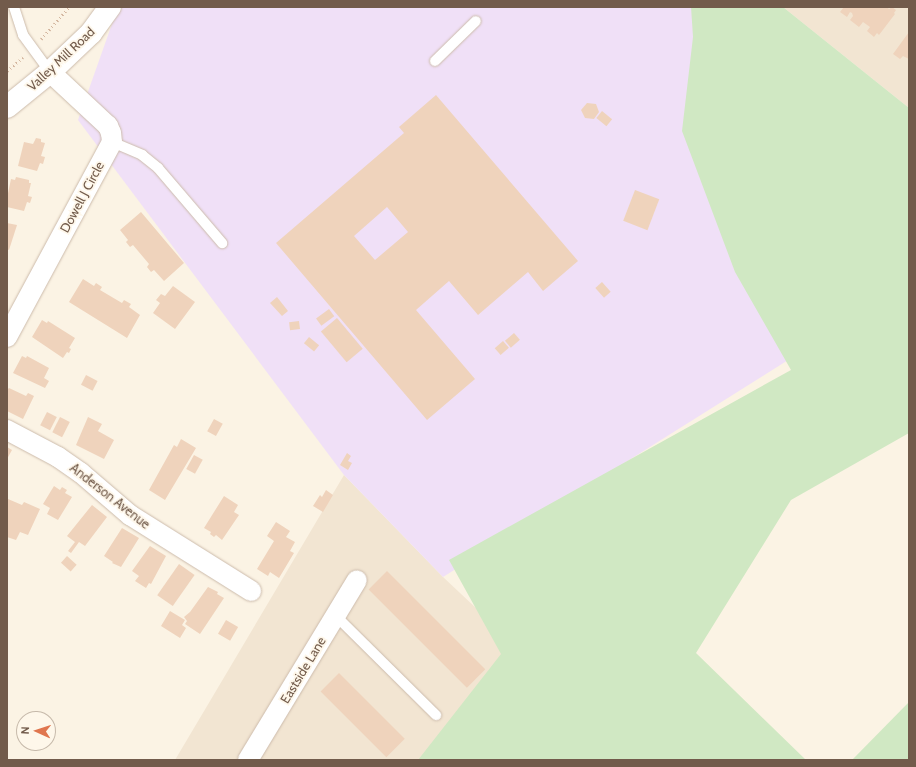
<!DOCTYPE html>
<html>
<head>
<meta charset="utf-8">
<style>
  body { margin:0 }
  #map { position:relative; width:916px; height:767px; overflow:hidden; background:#fbf3e4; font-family:Cabin,sans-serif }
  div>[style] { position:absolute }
  .residential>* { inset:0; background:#f2e5d2 }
  .education>* { inset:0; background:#f0e0f7 }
  .green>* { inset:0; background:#d0e8c3 }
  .building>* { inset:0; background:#efd3bc; transform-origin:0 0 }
  .path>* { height:2.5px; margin-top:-1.25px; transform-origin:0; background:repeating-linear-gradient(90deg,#d4b7a0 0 1px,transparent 0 4px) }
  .roads { filter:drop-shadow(0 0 1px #ccbbab) drop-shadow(0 0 1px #ccbbab) }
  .lane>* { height:10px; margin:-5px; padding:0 5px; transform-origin:5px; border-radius:5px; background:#fff }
  .street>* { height:20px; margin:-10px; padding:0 10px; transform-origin:10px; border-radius:10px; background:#fff }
  .secondary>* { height:22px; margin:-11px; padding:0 11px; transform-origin:11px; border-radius:11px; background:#fff }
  span { translate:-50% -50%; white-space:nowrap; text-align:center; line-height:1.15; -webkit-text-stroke:3.5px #fef7ea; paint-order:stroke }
  .street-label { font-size:13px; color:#725b4b }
  .frame { position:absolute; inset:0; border:8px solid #725b4b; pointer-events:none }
  .north { position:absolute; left:16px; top:711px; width:40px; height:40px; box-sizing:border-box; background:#fef7ea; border:1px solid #c6b9aa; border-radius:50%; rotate:273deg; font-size:11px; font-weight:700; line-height:16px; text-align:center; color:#725b4b }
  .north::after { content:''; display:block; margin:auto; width:14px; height:18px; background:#e0764e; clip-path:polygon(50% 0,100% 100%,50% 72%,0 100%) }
</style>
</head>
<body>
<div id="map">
  <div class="residential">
    <div style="clip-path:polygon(783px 7px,909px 7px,909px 108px)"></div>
    <div style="clip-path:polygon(344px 475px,443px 577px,529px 658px,441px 760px,175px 760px)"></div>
  </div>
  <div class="education">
    <div style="clip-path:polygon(118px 7px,740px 7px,882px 301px,443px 577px,344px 475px,78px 120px)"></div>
  </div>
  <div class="green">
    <div style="clip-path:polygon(691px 7px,783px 7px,909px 108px,909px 433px,791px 500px,696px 653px,806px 760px,418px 760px,501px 654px,449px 560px,791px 370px,735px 272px,682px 131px,693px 37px)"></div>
    <div style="clip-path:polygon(909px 702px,909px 760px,852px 760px)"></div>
  </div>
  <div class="building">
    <div style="clip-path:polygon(844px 7px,887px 7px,889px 9px,892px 7px,896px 10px,894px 13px,895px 14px,879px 35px,877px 33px,874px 37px,867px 31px,870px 27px,863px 22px,859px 27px,850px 20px,853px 16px,852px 13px,850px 12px,847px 17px,840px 12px)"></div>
    <div style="clip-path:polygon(909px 32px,909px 59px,903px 56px,900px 59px,893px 54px)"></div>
    <div style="clip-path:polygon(evenodd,436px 95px,578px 261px,543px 291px,528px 272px,478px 315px,449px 281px,416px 310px,475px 379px,427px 420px,276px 243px,404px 133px,399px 127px,436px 95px,387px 207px,408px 232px,375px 260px,354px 236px,387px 207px)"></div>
    <div style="clip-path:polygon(587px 103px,596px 104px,599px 112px,594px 119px,585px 118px,581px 110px)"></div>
    <div style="left:602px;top:111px;width:13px;height:9px;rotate:39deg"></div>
    <div style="clip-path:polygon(36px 138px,41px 139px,41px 142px,45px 143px,41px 156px,45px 157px,43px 164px,40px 163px,37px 171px,18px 166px,24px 142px,33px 144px)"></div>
    <div style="clip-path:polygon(16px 177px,29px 180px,29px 183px,31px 183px,28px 196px,32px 197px,30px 203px,27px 202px,24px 211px,7px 207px,7px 198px,11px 179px,15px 180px)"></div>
    <div style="left:635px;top:190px;width:26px;height:33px;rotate:21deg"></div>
    <div style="clip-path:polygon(141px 212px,184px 263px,164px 281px,154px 270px,151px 272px,147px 267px,149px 264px,133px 245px,130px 247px,126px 242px,128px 240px,120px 230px)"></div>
    <div style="clip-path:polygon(7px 223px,17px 225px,9px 250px,7px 249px)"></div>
    <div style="clip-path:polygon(83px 279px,94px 286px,96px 283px,102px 287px,100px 290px,122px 303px,124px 300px,131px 304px,129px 307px,140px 315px,127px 338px,69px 302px)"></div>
    <div style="left:602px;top:282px;width:13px;height:9px;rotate:48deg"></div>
    <div style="clip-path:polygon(173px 286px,195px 302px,175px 329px,153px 313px,160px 303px,156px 300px,161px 294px,165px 296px)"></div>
    <div style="clip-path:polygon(277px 297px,288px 311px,282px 316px,270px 303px)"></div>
    <div style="left:329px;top:309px;width:9px;height:16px;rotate:54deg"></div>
    <div style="left:337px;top:318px;width:40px;height:21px;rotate:50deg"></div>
    <div style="clip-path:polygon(42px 320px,47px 323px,48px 321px,75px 338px,69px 348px,71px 349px,69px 353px,67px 352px,63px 358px,32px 337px)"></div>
    <div style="left:299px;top:321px;width:8px;height:10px;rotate:83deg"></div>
    <div style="left:514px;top:333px;width:9px;height:12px;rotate:49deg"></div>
    <div style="left:309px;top:337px;width:13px;height:8px;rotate:39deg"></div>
    <div style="left:503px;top:341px;width:9px;height:11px;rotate:49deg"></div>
    <div style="clip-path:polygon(22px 356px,26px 358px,27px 356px,49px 368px,44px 378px,49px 381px,45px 388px,13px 373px)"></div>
    <div style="left:86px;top:375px;width:13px;height:11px;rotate:27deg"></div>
    <div style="clip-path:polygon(9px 388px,26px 396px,28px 393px,34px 396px,23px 419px,7px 411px,7px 390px)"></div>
    <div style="left:47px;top:412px;width:11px;height:15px;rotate:27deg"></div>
    <div style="left:60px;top:417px;width:11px;height:17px;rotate:27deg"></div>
    <div style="clip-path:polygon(88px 417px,102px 424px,98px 431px,114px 440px,104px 459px,76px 445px)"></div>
    <div style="left:214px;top:419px;width:10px;height:14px;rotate:29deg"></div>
    <div style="clip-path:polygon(181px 439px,196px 448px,165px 500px,149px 490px,174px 445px,177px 447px)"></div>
    <div style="clip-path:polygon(7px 447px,12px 450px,7px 459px)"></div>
    <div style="clip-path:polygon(347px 453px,351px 456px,348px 461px,352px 463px,348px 470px,340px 465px)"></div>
    <div style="left:194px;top:455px;width:10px;height:16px;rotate:29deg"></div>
    <div style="clip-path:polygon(54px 486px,60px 490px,62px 487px,67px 490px,65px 493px,72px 497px,58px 520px,47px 514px,50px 508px,43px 504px)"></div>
    <div style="clip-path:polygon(326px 490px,333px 495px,323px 512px,313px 506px,320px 495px,322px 497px)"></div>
    <div style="clip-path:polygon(224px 496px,238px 505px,234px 512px,239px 515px,222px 540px,216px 535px,214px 537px,210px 534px,211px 532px,204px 528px)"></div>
    <div style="clip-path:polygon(8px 499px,22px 505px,24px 502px,40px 509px,28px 535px,20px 532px,16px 540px,7px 537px)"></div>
    <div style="clip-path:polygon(92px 505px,107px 517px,85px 546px,79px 542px,71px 553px,68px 551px,75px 542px,67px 536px)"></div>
    <div style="clip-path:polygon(276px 522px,290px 531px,286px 537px,295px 542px,290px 551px,294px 553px,279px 578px,270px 572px,268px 576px,257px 569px,274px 541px,267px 536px)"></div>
    <div style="clip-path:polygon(122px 528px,139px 538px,121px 567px,112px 563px,113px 562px,104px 556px)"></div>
    <div style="clip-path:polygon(150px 546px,166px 556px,151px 584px,149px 583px,146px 588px,135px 581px,139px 576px,132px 571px)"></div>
    <div style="left:67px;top:556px;width:13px;height:9px;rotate:42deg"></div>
    <div style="left:179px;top:564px;width:19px;height:38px;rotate:35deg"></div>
    <div style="left:387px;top:571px;width:139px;height:26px;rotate:45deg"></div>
    <div style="clip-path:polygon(208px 587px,218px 592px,217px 594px,224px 598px,200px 634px,185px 624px,187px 621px,184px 617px,190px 612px)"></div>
    <div style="clip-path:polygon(170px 611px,185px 620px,182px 625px,186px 628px,180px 638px,161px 626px)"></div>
    <div style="left:226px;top:620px;width:14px;height:16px;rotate:30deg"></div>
    <div style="left:339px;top:673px;width:93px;height:26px;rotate:45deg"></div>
  </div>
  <div class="path">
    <div style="left:41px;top:39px;width:43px;rotate:-48.8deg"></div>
    <div style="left:7px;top:71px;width:21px;rotate:-41deg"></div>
  </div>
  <div class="roads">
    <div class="lane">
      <div style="left:14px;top:7px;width:29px;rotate:72deg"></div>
      <div style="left:23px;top:35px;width:46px;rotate:53.9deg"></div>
      <div style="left:435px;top:61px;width:57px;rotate:-44.3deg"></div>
      <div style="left:112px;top:142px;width:33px;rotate:23deg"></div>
      <div style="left:142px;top:155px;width:21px;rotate:39deg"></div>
      <div style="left:158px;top:168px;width:99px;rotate:49.5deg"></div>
      <div style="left:336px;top:616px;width:141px;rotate:44.7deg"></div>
    </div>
    <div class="street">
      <div style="left:7px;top:337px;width:221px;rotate:-61.7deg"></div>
      <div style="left:112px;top:142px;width:9px;rotate:-96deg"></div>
      <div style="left:111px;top:133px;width:8px;rotate:-113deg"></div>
      <div style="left:108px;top:126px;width:79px;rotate:-137deg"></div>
      <div style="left:7px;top:430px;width:58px;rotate:27.9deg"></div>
      <div style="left:58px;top:457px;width:28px;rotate:35deg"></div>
      <div style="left:81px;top:473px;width:65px;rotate:40.6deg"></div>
      <div style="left:130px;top:515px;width:143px;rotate:32.1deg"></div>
      <div style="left:248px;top:760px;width:210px;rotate:-58.8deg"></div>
    </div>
    <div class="secondary">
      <div style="left:7px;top:107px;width:55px;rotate:-39.1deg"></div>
      <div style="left:50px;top:72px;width:57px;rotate:-43.6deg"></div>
      <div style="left:91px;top:33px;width:32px;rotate:-54deg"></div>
    </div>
  </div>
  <div class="street-label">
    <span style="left:61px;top:59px;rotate:-43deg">Valley Mill Road</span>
    <span style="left:82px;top:197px;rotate:-62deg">Dowell J Circle</span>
    <span style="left:110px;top:496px;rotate:38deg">Anderson Avenue</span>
    <span style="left:303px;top:670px;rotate:-59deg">Eastside Lane</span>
  </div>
  <div class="frame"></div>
  <div class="north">N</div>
</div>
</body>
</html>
